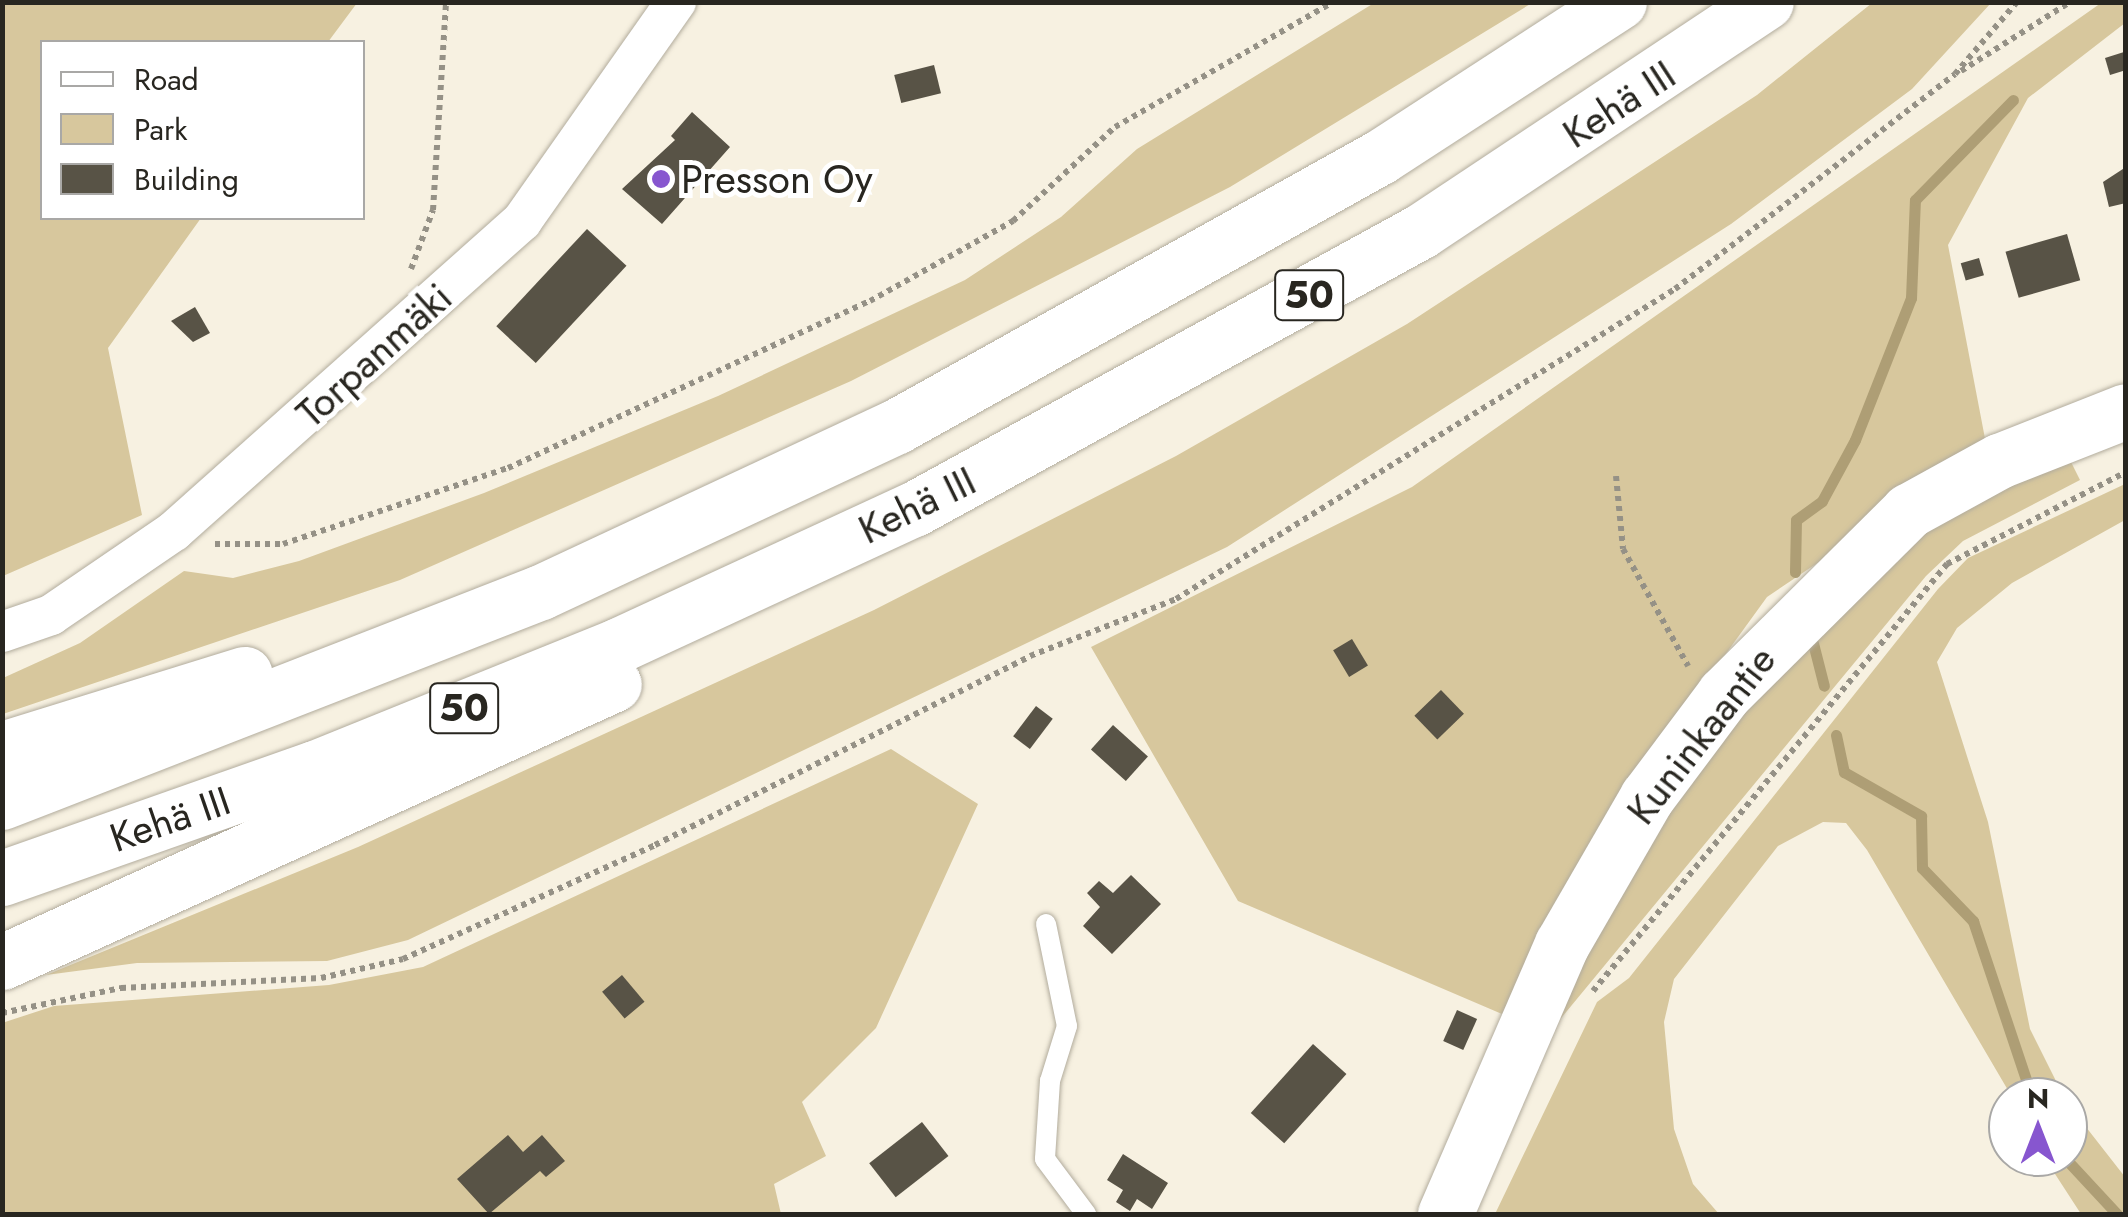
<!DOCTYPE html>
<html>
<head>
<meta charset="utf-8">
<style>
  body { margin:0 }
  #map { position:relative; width:2128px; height:1217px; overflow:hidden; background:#f7f1e1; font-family:Jost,sans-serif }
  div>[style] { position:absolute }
  .green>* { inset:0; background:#d7c79d }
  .stream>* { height:11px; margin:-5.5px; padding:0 5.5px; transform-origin:5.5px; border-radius:5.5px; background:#ae9e75 }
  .building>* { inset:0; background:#585346; transform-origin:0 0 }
  .path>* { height:6px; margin-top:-3px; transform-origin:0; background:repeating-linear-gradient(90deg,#959186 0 5px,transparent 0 10px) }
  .roads { filter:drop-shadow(0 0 2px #b2ac9d) drop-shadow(0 0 2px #b2ac9d) }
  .service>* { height:20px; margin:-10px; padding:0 10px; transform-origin:10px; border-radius:10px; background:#fff }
  .minor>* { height:40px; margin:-20px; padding:0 20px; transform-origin:20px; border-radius:20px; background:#fff }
  .secondary>* { height:55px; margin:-27.5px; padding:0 27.5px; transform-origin:27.5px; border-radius:27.5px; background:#fff }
  .trunk>* { height:55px; margin:-27.5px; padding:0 27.5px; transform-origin:27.5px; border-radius:27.5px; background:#fff }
  .dots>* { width:28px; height:28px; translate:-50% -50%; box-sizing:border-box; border:5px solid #fff; border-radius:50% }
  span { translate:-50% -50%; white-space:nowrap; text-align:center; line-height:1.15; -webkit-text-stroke:10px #fff; paint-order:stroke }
  .shield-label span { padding:2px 8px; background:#fff; border:2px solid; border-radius:8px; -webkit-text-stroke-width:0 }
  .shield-label { font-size:38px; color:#282620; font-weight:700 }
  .street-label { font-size:40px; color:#282620 }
  .poi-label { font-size:40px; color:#282620 }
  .left { translate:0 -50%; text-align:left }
  .frame { position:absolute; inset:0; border:5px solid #282620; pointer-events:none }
  .legend { position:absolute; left:40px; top:40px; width:325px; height:180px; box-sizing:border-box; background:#fff; border:2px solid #a9a8a6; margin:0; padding:12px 18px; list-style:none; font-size:30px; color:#282620 }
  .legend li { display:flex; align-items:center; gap:20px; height:50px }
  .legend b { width:50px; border:2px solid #a9a8a6 }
  .north { position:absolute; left:1988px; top:1077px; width:100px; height:100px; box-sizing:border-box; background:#fff; border:2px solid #a9a8a6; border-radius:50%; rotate:0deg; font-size:28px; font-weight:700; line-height:40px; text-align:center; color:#282620 }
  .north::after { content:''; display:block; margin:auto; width:35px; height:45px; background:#8756cf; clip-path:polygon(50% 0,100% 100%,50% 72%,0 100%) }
</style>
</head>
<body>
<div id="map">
  <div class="green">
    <div style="clip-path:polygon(3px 2px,357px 3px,328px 42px,42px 42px,42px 218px,201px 218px,108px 348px,142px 515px,3px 576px)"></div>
    <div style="clip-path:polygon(1374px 3px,1532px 3px,1230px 187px,851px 381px,400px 580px,3px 714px,3px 678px,80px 643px,184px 571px,233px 578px,299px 561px,484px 493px,718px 396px,965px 280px,1061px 217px,1137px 149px)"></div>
    <div style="clip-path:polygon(1872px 3px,1991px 3px,1912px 89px,1731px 224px,1227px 547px,408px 940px,327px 961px,137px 963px,46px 975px,358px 847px,874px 610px,1176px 456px,1407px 324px,1757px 95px)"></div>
    <div style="clip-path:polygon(2101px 3px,2125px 3px,2125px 23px,2028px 98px,1948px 245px,1987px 449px,1767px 597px,1633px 782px,1516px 1020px,1238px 901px,1091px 647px,1412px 487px)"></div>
    <div style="clip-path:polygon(2065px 450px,2080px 480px,1963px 541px,1926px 576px,1548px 1034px,1581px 945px,1662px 807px,1880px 552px)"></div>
    <div style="clip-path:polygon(2125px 484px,2125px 520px,2012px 583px,1957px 628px,1937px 662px,1988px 822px,2030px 1029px,2064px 1097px,2012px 1097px,1867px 850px,1846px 823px,1823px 822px,1778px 846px,1674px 979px,1664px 1022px,1674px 1129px,1693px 1184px,1719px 1214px,1495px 1214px,1597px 1002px,1629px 978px,1938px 589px,1968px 558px)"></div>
    <div style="clip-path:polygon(891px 749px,978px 804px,876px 1028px,802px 1102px,826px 1156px,774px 1184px,781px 1214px,3px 1214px,2px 1023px,54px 1006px,329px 985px,423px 967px)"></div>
    <div style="clip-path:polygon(2068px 1104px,2125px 1177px,2125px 1214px,2081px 1214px,2044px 1157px,2068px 1157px)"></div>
  </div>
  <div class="stream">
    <div style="left:1795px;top:572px;width:52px;rotate:-88.9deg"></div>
    <div style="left:1796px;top:520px;width:32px;rotate:-36deg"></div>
    <div style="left:1822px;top:501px;width:69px;rotate:-61.6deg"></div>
    <div style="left:1855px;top:440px;width:153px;rotate:-68.5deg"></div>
    <div style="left:1911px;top:298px;width:98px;rotate:-87.7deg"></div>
    <div style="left:1915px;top:200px;width:140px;rotate:-45.6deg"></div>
    <div style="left:1813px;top:643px;width:44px;rotate:75.7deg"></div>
    <div style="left:1836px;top:735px;width:38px;rotate:78deg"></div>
    <div style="left:1844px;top:772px;width:89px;rotate:29.7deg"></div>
    <div style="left:1921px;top:816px;width:52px;rotate:88.9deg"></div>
    <div style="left:1922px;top:868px;width:74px;rotate:46.1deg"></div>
    <div style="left:1973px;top:921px;width:186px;rotate:71.5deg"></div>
    <div style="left:2064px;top:1157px;width:78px;rotate:47.1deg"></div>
  </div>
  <div class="building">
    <div style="clip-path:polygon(2124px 52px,2126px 70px,2110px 75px,2105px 58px)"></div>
    <div style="left:934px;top:65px;width:29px;height:41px;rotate:76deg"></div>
    <div style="clip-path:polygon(692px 112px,730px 147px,662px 224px,622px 189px,675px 140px,671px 136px)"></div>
    <div style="clip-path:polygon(2126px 167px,2126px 203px,2109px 207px,2103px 182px)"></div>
    <div style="left:587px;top:229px;width:54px;height:133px;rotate:43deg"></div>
    <div style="left:2067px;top:234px;width:48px;height:64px;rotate:74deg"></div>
    <div style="left:1979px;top:258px;width:18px;height:19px;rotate:74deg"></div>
    <div style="clip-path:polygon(195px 307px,210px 333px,193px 342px,171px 321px)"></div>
    <div style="left:1352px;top:639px;width:31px;height:22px;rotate:59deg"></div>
    <div style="left:1441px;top:690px;width:33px;height:37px;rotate:46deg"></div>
    <div style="left:1036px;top:706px;width:21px;height:38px;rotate:37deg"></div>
    <div style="left:1113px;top:725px;width:47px;height:33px;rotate:42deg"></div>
    <div style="clip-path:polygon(1131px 875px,1161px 904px,1112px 954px,1083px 926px,1100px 907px,1087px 893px,1099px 881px,1113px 893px)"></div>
    <div style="left:622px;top:975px;width:35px;height:26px;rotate:50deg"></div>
    <div style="left:1457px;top:1010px;width:22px;height:34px;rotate:24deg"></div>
    <div style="left:1313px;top:1044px;width:45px;height:93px;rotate:42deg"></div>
    <div style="left:922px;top:1122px;width:43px;height:67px;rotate:52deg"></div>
    <div style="clip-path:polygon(508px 1135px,523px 1152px,542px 1135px,565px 1161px,546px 1177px,540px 1171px,489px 1214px,457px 1179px)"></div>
    <div style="clip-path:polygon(1123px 1154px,1168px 1183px,1152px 1209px,1137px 1199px,1130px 1211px,1116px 1202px,1123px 1190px,1107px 1180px)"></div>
  </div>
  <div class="path">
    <div style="left:1961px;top:71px;width:129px;rotate:-32.3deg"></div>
    <div style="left:411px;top:269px;width:63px;rotate:-69.6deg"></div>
    <div style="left:433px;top:210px;width:208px;rotate:-86.4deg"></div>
    <div style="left:1616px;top:476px;width:73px;rotate:84.5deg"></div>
    <div style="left:1623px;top:549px;width:134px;rotate:60.9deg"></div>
    <div style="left:215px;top:544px;width:68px"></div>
    <div style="left:283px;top:544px;width:237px;rotate:-18.7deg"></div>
    <div style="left:508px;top:468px;width:399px;rotate:-24.8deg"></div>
    <div style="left:870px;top:301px;width:164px;rotate:-29.2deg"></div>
    <div style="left:1013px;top:221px;width:139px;rotate:-42.7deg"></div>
    <div style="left:1115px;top:127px;width:251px;rotate:-29.8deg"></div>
    <div style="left:1593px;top:991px;width:555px;rotate:-50.34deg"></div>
    <div style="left:1947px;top:564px;width:201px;rotate:-27.2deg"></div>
    <div style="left:2px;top:1013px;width:122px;rotate:-11.9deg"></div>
    <div style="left:121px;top:988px;width:200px;rotate:-2.9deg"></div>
    <div style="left:321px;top:978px;width:84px;rotate:-13deg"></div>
    <div style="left:403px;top:959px;width:277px;rotate:-24.3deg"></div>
    <div style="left:655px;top:845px;width:420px;rotate:-26.7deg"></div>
    <div style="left:1030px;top:656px;width:157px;rotate:-21.3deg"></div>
    <div style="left:1176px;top:599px;width:587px;rotate:-31.85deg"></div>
    <div style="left:1675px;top:289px;width:353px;rotate:-37.5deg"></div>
    <div style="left:1955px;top:74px;width:95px;rotate:-49.3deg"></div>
  </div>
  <div class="roads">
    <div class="service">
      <div style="left:1046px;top:924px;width:104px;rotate:78.4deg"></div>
      <div style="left:1067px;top:1026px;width:58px;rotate:107.2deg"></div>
      <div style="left:1050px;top:1081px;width:78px;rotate:93.7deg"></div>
      <div style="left:1045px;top:1159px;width:69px;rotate:53.3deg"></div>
    </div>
    <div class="minor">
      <div style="left:2px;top:632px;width:52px;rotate:-19.1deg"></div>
      <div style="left:51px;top:615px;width:149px;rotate:-34.3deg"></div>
      <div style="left:174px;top:531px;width:466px;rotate:-41.7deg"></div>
      <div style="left:522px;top:221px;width:268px;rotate:-54.9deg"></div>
    </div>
    <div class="secondary">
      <div style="left:1445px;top:1214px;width:294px;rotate:-66.6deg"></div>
      <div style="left:1562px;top:944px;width:170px;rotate:-60deg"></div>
      <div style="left:1647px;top:797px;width:129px;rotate:-53.2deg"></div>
      <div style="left:1724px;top:694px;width:260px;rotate:-44.8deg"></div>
      <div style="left:1908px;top:511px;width:104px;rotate:-28.8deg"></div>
      <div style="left:1999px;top:461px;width:136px;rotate:-21.5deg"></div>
    </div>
    <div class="trunk">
      <div style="left:2px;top:749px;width:254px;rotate:-17.2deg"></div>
      <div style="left:2px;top:802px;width:578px;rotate:-21.29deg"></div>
      <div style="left:541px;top:592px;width:393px;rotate:-25deg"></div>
      <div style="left:897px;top:426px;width:553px;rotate:-29.12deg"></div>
      <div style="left:1380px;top:157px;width:285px;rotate:-33deg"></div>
      <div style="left:2px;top:878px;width:332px;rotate:-19.4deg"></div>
      <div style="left:315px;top:768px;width:328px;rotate:-22deg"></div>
      <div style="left:619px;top:645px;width:325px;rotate:-24.8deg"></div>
      <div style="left:914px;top:509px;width:578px;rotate:-28.74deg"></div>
      <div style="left:1421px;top:231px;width:414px;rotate:-33.6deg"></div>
      <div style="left:2px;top:962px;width:672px;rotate:-24.43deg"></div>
    </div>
  </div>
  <div class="dots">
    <div style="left:661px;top:179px;background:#8756cf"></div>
  </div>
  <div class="shield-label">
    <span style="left:1309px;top:295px">50</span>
    <span style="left:464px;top:708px">50</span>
  </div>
  <div class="street-label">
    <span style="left:1619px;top:104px;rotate:-33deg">Kehä III</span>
    <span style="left:374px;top:355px;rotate:-42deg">Torpanmäki</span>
    <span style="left:917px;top:505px;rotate:-26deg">Kehä III</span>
    <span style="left:1701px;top:735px;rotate:-52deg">Kuninkaantie</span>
    <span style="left:170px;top:819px;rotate:-19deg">Kehä III</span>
  </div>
  <div class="poi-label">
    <span class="left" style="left:681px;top:179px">Presson Oy</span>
  </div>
  <div class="frame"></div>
  <ul class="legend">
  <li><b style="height:12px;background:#fff"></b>Road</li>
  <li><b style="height:28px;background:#d7c79d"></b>Park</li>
  <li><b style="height:28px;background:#585346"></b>Building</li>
  </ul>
  <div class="north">N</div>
</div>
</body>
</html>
